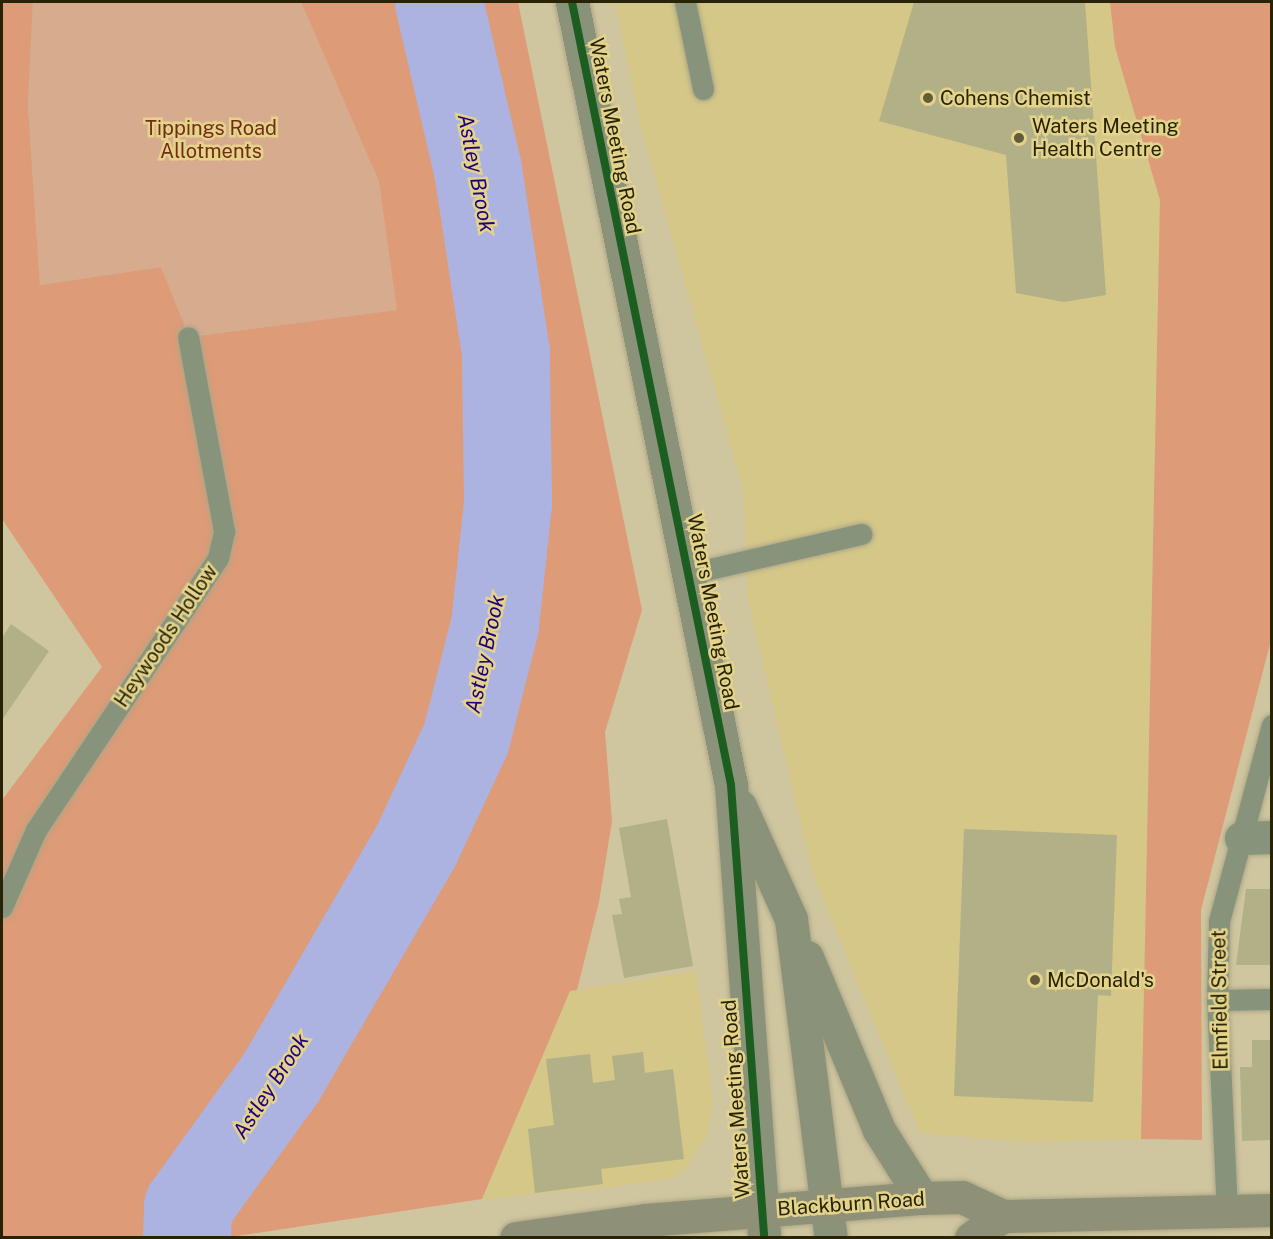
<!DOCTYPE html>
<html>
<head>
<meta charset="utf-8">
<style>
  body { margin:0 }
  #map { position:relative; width:1273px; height:1239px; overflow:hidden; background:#cfc69f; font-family:"Public Sans",sans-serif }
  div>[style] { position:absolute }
  .built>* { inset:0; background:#d4c788 }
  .green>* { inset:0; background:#d7ab8e }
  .forest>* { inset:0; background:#dd9b77 }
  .river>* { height:88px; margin:-44px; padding:0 44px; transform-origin:44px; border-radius:44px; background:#adb3e1 }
  .building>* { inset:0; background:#b1b087 }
  .roads { filter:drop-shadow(0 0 2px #ada687) drop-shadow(0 0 2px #ada687) }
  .lane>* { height:21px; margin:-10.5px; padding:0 10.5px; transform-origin:10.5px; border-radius:10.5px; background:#88937c }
  .street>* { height:33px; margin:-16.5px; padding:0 16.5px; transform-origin:16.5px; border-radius:16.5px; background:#88937c }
  .secondary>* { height:33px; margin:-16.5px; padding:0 16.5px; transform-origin:16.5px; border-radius:16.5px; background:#8a9279 }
  .highway>* { height:33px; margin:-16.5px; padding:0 16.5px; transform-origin:16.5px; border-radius:16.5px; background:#8e9177 }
  .cycleway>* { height:8px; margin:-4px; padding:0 4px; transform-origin:4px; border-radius:4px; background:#1b5e20 }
  .dots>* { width:16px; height:16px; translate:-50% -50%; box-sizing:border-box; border:3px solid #e3d38b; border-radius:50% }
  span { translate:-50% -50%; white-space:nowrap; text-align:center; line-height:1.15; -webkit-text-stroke:5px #e3d38b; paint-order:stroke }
  .poi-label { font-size:20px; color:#292305 }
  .left { translate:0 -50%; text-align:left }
  .park-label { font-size:20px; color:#742c16 }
  .street-label { font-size:20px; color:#292305 }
  .water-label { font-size:21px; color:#20007e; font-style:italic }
  .frame { position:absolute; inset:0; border:3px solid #292305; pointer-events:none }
</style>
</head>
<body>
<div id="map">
  <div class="built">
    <div style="clip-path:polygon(615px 2px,1110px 2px,1115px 47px,1160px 200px,1141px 1139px,1025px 1142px,920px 1133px,813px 875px,748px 601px,744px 493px,639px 120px)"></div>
    <div style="clip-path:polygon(696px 971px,713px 1103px,706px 1137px,685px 1169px,674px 1178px,603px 1188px,482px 1199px,570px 991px)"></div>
  </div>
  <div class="green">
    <div style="clip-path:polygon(33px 2px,301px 2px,379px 182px,398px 310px,188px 337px,161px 267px,40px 285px,28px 105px)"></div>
  </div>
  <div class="forest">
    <div style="clip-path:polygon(2px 2px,33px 2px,28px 105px,40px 285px,161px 267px,189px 337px,397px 310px,379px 182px,301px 2px,518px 2px,642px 610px,605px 732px,612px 821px,599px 902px,577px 990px,570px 991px,482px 1199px,230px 1237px,2px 1237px,2px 800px,102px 667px,2px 519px)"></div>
    <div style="clip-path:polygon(1110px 2px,1271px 2px,1271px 640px,1201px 910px,1202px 1140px,1141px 1139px,1160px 200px,1115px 47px)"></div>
  </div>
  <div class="river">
    <div style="left:187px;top:1236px;width:29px;rotate:-88deg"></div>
    <div style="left:188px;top:1207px;width:159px;rotate:-54.2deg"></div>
    <div style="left:281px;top:1078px;width:268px;rotate:-59.8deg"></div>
    <div style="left:416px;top:846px;width:118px;rotate:-65deg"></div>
    <div style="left:466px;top:739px;width:118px;rotate:-75.7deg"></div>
    <div style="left:495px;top:625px;width:123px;rotate:-83.9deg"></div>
    <div style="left:508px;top:503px;width:150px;rotate:-90.8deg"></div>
    <div style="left:506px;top:353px;width:185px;rotate:-98.7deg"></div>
    <div style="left:478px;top:170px;width:172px;rotate:-103.1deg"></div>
  </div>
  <div class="building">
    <div style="clip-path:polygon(914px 2px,1085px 2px,1106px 295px,1064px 302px,1016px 293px,1006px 155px,879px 121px)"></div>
    <div style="clip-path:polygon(11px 624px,49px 651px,2px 720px,2px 638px)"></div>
    <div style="clip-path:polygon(667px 819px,693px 966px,624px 978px,612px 915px,622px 914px,619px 899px,631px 897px,619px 828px)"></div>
    <div style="clip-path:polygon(964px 829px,1117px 835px,1111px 996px,1098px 995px,1093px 1102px,954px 1096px)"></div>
    <div style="clip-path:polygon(1246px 889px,1272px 889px,1272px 965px,1236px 965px)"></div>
    <div style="clip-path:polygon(1252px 1040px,1272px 1040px,1272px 1140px,1242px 1141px,1240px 1067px,1252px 1067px)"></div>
    <div style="clip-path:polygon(643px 1052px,645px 1073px,673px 1069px,684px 1159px,601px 1169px,603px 1184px,535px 1193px,528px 1129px,554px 1125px,546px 1059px,590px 1054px,593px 1083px,615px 1080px,612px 1056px)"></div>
  </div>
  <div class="roads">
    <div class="lane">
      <div style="left:685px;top:2px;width:89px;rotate:78.3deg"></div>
      <div style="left:688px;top:574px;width:178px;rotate:-13deg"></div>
      <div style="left:2px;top:907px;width:84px;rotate:-66.2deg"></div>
      <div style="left:36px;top:830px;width:327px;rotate:-56.2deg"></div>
      <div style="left:218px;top:558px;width:28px;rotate:-77deg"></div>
      <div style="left:224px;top:531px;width:197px;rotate:-100.5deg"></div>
      <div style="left:1217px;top:1000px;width:55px;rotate:-1deg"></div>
      <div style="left:1227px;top:1211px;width:211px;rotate:-92.7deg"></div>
      <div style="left:1217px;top:1000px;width:79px;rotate:-88.5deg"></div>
      <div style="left:1219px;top:921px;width:203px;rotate:-74.9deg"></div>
    </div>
    <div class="street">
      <div style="left:1241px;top:838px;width:31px;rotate:-2deg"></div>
    </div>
    <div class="secondary">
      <div style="left:572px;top:2px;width:799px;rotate:78.52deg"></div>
      <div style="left:731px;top:785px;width:454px;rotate:85.8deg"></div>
      <div style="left:740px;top:806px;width:124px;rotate:65.7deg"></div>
      <div style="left:791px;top:919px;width:321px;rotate:82.9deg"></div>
      <div style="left:807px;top:957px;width:187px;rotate:67.4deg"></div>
      <div style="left:879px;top:1130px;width:80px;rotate:57.7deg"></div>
    </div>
    <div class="highway">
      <div style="left:516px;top:1238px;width:131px;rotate:-7.9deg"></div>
      <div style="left:646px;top:1220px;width:277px;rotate:-4.6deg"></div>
      <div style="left:922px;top:1198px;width:40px;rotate:-1.4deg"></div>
      <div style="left:962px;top:1197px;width:45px;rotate:24.9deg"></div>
      <div style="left:1003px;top:1216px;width:269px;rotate:-1.3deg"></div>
      <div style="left:971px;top:1238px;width:39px;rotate:-35deg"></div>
    </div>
  </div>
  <div class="cycleway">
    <div style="left:572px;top:2px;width:799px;rotate:78.52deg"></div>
    <div style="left:731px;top:785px;width:454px;rotate:85.8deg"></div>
  </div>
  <div class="dots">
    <div style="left:928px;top:98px;background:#635c3b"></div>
    <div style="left:1019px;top:138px;background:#635c3b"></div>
    <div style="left:1035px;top:980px;background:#635c3b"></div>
  </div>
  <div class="poi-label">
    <span class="left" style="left:940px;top:98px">Cohens Chemist</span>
    <span class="left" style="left:1032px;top:138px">Waters Meeting<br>Health Centre</span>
    <span class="left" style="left:1047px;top:980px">McDonald's</span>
  </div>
  <div class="park-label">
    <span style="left:211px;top:140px">Tippings Road<br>Allotments</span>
  </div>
  <div class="street-label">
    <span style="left:615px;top:136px;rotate:79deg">Waters Meeting Road</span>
    <span style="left:713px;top:612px;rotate:79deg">Waters Meeting Road</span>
    <span style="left:166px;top:636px;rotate:-56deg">Heywoods Hollow</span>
    <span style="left:1220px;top:1000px;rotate:-91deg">Elmfield Street</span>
    <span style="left:736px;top:1099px;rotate:-94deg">Waters Meeting Road</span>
    <span style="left:851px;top:1204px;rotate:-4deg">Blackburn Road</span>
  </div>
  <div class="water-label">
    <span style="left:476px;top:173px;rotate:79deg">Astley Brook</span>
    <span style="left:485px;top:654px;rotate:-78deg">Astley Brook</span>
    <span style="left:271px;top:1086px;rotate:-57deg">Astley Brook</span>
  </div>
  <div class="frame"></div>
</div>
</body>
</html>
